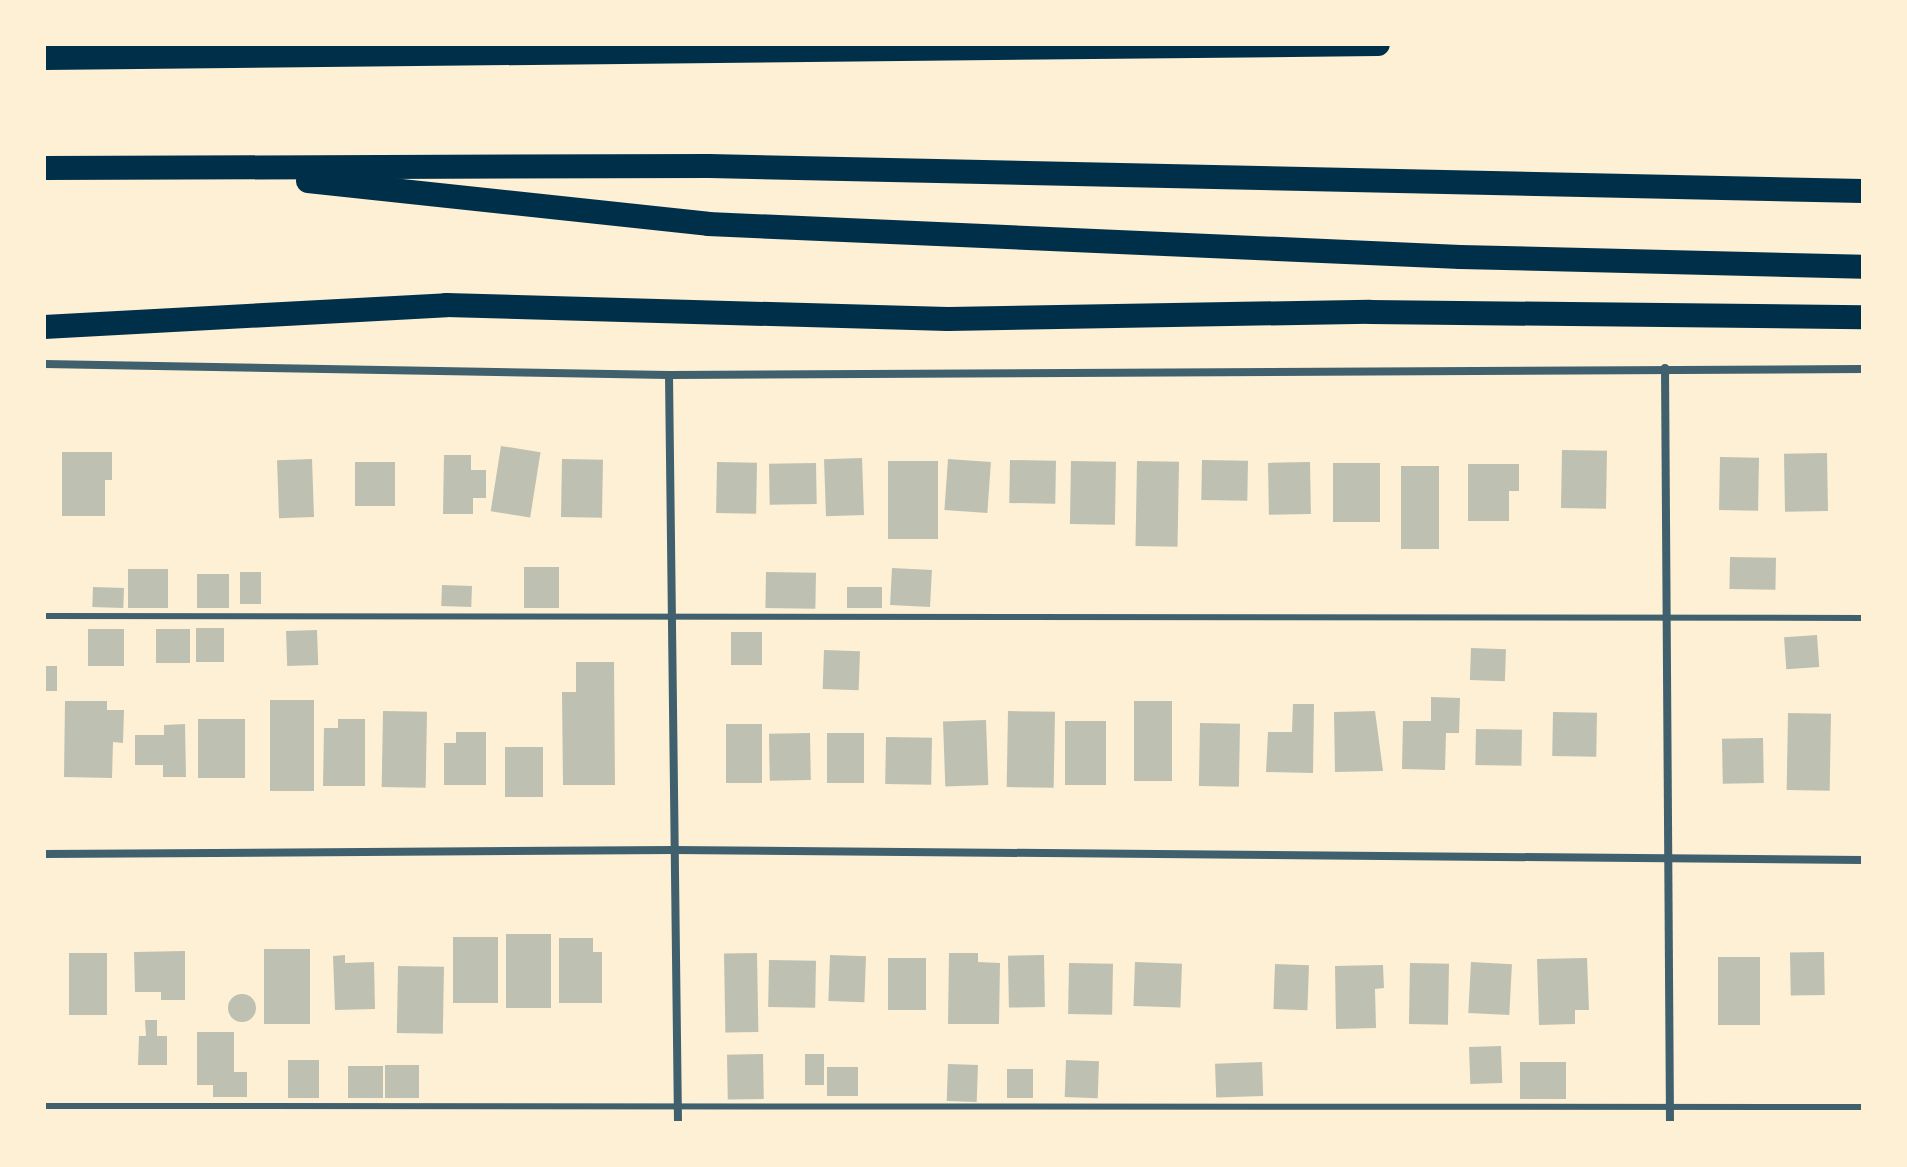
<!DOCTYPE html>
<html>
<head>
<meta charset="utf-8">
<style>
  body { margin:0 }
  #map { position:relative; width:1907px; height:1167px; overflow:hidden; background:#fdf0d5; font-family:Cabin,sans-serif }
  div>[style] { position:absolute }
  .building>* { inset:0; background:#bec0b2; transform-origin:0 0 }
  .round { border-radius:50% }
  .service>* { height:6px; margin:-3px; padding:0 3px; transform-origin:3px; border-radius:3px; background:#3f606c }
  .minor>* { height:8px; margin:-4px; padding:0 4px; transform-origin:4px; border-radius:4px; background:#3f606c }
  .motorway>* { height:24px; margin:-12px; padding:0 12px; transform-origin:12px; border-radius:12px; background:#003049 }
  span { translate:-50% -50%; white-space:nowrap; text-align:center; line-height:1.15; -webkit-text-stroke:8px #fdf0d5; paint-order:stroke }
  .frame { position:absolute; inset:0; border:46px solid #fdf0d5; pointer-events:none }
</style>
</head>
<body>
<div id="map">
  <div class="building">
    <div style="left:501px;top:446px;width:40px;height:66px;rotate:9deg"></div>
    <div style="left:1562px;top:450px;width:45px;height:58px;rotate:1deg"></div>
    <div style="clip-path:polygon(62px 452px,112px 452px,112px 480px,105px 480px,105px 516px,62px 516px)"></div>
    <div style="left:1827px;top:453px;width:58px;height:43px;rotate:89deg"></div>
    <div style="clip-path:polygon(444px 455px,471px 455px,471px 470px,486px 470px,486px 498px,473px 498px,473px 514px,443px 514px)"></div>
    <div style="left:1720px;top:457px;width:39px;height:53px;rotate:1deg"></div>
    <div style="left:862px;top:458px;width:57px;height:38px;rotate:88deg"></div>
    <div style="left:312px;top:459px;width:58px;height:35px;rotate:88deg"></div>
    <div style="left:562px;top:459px;width:41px;height:58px;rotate:1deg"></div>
    <div style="left:948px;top:459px;width:43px;height:51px;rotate:4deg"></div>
    <div style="left:1010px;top:460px;width:46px;height:43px;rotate:1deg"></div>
    <div style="left:1202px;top:460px;width:46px;height:40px;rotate:1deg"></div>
    <div style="left:888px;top:461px;width:50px;height:78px"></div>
    <div style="left:1071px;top:461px;width:45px;height:63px;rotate:1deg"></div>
    <div style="left:1137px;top:461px;width:42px;height:85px;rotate:1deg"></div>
    <div style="left:355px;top:462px;width:40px;height:44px"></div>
    <div style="left:717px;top:462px;width:40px;height:51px;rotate:1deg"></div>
    <div style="left:1310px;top:462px;width:52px;height:42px;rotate:89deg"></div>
    <div style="left:816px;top:463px;width:41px;height:47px;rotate:89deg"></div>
    <div style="left:1333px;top:463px;width:47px;height:59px"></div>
    <div style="clip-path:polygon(1468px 464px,1519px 464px,1519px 491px,1509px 491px,1509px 521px,1468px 521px)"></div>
    <div style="left:1401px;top:466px;width:38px;height:83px"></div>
    <div style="left:1730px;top:557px;width:46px;height:32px;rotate:1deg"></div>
    <div style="left:524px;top:567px;width:35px;height:41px"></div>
    <div style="left:892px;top:568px;width:40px;height:37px;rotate:3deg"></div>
    <div style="left:128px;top:569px;width:40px;height:39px"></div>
    <div style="left:240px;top:572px;width:21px;height:32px"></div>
    <div style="left:766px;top:572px;width:50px;height:36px;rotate:1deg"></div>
    <div style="left:197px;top:574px;width:32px;height:34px"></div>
    <div style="left:442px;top:585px;width:30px;height:21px;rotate:2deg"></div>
    <div style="left:93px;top:587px;width:31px;height:20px;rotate:2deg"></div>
    <div style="left:847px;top:587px;width:35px;height:21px"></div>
    <div style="left:196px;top:628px;width:28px;height:34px"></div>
    <div style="left:88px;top:629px;width:36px;height:37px"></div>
    <div style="left:156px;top:629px;width:34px;height:34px"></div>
    <div style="left:317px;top:630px;width:35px;height:31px;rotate:88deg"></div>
    <div style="left:731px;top:632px;width:31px;height:33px"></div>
    <div style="left:1817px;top:635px;width:32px;height:33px;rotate:86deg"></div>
    <div style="left:1471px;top:648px;width:35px;height:32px;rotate:2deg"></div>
    <div style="left:824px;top:650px;width:36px;height:39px;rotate:2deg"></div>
    <div style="clip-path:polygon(576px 662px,614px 662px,615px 785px,563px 785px,562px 692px,576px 692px)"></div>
    <div style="left:44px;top:666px;width:13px;height:25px"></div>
    <div style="clip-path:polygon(1431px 697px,1460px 698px,1459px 733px,1446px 733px,1445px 770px,1402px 769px,1403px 721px,1431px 721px)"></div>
    <div style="left:270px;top:700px;width:44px;height:91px"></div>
    <div style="clip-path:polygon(65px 701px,107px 701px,107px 710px,124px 710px,123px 743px,113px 742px,112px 778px,64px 777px)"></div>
    <div style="left:1134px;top:701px;width:38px;height:80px"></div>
    <div style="clip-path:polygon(1293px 704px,1314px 704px,1313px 773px,1266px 772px,1268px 732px,1292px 732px)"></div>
    <div style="left:383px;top:711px;width:44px;height:76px;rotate:1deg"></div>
    <div style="left:1008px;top:711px;width:47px;height:76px;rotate:1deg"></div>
    <div style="clip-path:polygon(1375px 711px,1383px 771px,1335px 772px,1334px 712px)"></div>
    <div style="left:1553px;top:712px;width:44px;height:44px;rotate:1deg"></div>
    <div style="left:1788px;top:713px;width:43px;height:77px;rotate:1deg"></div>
    <div style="left:198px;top:719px;width:47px;height:59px"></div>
    <div style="clip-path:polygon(338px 719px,365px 719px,365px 786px,323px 786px,324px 728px,338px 728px)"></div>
    <div style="left:986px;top:720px;width:65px;height:43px;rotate:88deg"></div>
    <div style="left:1106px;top:721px;width:64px;height:41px;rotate:90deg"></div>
    <div style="left:1200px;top:723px;width:40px;height:63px;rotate:1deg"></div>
    <div style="clip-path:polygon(185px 724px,186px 777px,163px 777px,163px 765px,135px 765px,135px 735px,164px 735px,164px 725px)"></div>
    <div style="left:726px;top:724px;width:36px;height:59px"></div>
    <div style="left:1476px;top:729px;width:46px;height:36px;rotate:1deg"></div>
    <div style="clip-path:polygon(456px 732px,486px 732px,486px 785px,444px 785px,444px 743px,456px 743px)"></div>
    <div style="left:810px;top:733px;width:47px;height:41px;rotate:89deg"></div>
    <div style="left:827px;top:733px;width:37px;height:50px"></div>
    <div style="left:886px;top:737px;width:46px;height:47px;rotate:1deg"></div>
    <div style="left:1763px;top:738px;width:45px;height:41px;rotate:89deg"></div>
    <div style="left:505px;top:747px;width:38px;height:50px"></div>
    <div style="left:506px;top:934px;width:45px;height:74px"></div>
    <div style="left:453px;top:937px;width:45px;height:66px"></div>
    <div style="clip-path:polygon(559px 938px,593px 938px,593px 952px,602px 952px,602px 1003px,559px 1003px)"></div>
    <div style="left:264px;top:949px;width:46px;height:75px"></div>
    <div style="clip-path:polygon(185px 951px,185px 1000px,161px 1000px,161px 992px,135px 992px,134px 952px)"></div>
    <div style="left:1824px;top:952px;width:43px;height:34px;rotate:89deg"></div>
    <div style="left:69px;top:953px;width:38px;height:62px"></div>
    <div style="left:757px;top:953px;width:79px;height:33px;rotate:89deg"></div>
    <div style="clip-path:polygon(949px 953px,978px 953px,978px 962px,1000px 963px,999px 1024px,948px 1024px)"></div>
    <div style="clip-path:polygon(345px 955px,345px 963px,374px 962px,375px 1009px,335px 1010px,333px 956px)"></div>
    <div style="left:830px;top:955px;width:36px;height:46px;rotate:2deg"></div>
    <div style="left:1044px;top:955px;width:52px;height:36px;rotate:89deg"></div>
    <div style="left:1718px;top:957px;width:42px;height:68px"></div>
    <div style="left:888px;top:958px;width:38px;height:52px"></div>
    <div style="clip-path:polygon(1587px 958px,1589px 1010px,1575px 1010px,1575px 1024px,1539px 1025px,1537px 959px)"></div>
    <div style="left:769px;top:960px;width:47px;height:47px;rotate:1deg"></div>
    <div style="left:1135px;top:962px;width:47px;height:44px;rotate:2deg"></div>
    <div style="left:1471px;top:962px;width:41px;height:51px;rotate:3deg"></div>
    <div style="left:1069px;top:963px;width:44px;height:51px;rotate:1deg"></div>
    <div style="left:1410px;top:963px;width:39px;height:61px;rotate:1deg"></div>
    <div style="left:1275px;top:964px;width:34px;height:45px;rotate:2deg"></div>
    <div style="clip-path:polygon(1383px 965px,1384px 988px,1375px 989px,1376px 1028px,1336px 1029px,1335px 966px)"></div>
    <div style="left:398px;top:966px;width:46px;height:67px;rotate:1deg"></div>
    <div class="round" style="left:228px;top:994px;width:28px;height:28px"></div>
    <div style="clip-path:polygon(145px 1020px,157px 1020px,157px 1036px,167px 1036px,167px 1065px,138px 1065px,139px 1036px,146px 1036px)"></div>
    <div style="clip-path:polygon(197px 1032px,234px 1032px,234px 1072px,247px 1072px,247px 1097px,213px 1097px,213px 1085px,197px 1085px)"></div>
    <div style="left:1501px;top:1046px;width:37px;height:32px;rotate:88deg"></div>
    <div style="left:763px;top:1054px;width:45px;height:36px;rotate:89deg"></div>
    <div style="left:805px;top:1054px;width:19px;height:31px"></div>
    <div style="left:288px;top:1060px;width:31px;height:38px"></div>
    <div style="left:1066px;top:1060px;width:33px;height:37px;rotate:2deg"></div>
    <div style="left:1262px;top:1062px;width:34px;height:47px;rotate:88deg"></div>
    <div style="left:1520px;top:1062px;width:46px;height:37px"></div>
    <div style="left:948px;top:1064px;width:30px;height:37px;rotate:2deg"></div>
    <div style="left:385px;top:1065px;width:34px;height:33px"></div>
    <div style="left:348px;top:1066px;width:35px;height:32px"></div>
    <div style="left:827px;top:1067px;width:31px;height:29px"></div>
    <div style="left:1033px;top:1069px;width:29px;height:26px;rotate:90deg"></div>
  </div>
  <div class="service">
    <div style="left:44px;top:616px;width:1819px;rotate:0.06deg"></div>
    <div style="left:44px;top:1106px;width:1819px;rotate:0.03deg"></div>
  </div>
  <div class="minor">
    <div style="left:44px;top:364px;width:625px;rotate:1.01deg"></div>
    <div style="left:669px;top:375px;width:1194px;rotate:-0.29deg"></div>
    <div style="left:1665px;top:368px;width:755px;rotate:89.62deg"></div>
    <div style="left:669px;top:375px;width:748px;rotate:89.31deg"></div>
    <div style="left:44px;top:854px;width:630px;rotate:-0.36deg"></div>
    <div style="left:674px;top:850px;width:1189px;rotate:0.48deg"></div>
  </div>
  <div class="motorway">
    <div style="left:44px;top:58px;width:1334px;rotate:-0.6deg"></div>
    <div style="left:44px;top:168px;width:665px;rotate:-0.17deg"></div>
    <div style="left:709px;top:166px;width:1154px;rotate:1.24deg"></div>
    <div style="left:308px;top:181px;width:402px;rotate:6.1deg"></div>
    <div style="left:708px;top:224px;width:753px;rotate:2.51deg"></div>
    <div style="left:1460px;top:257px;width:403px;rotate:1.4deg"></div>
    <div style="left:44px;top:327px;width:403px;rotate:-3.1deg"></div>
    <div style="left:446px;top:305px;width:502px;rotate:1.6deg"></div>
    <div style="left:948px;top:319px;width:422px;rotate:-1deg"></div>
    <div style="left:1370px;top:312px;width:493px;rotate:0.6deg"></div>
  </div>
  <div class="frame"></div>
</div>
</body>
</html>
